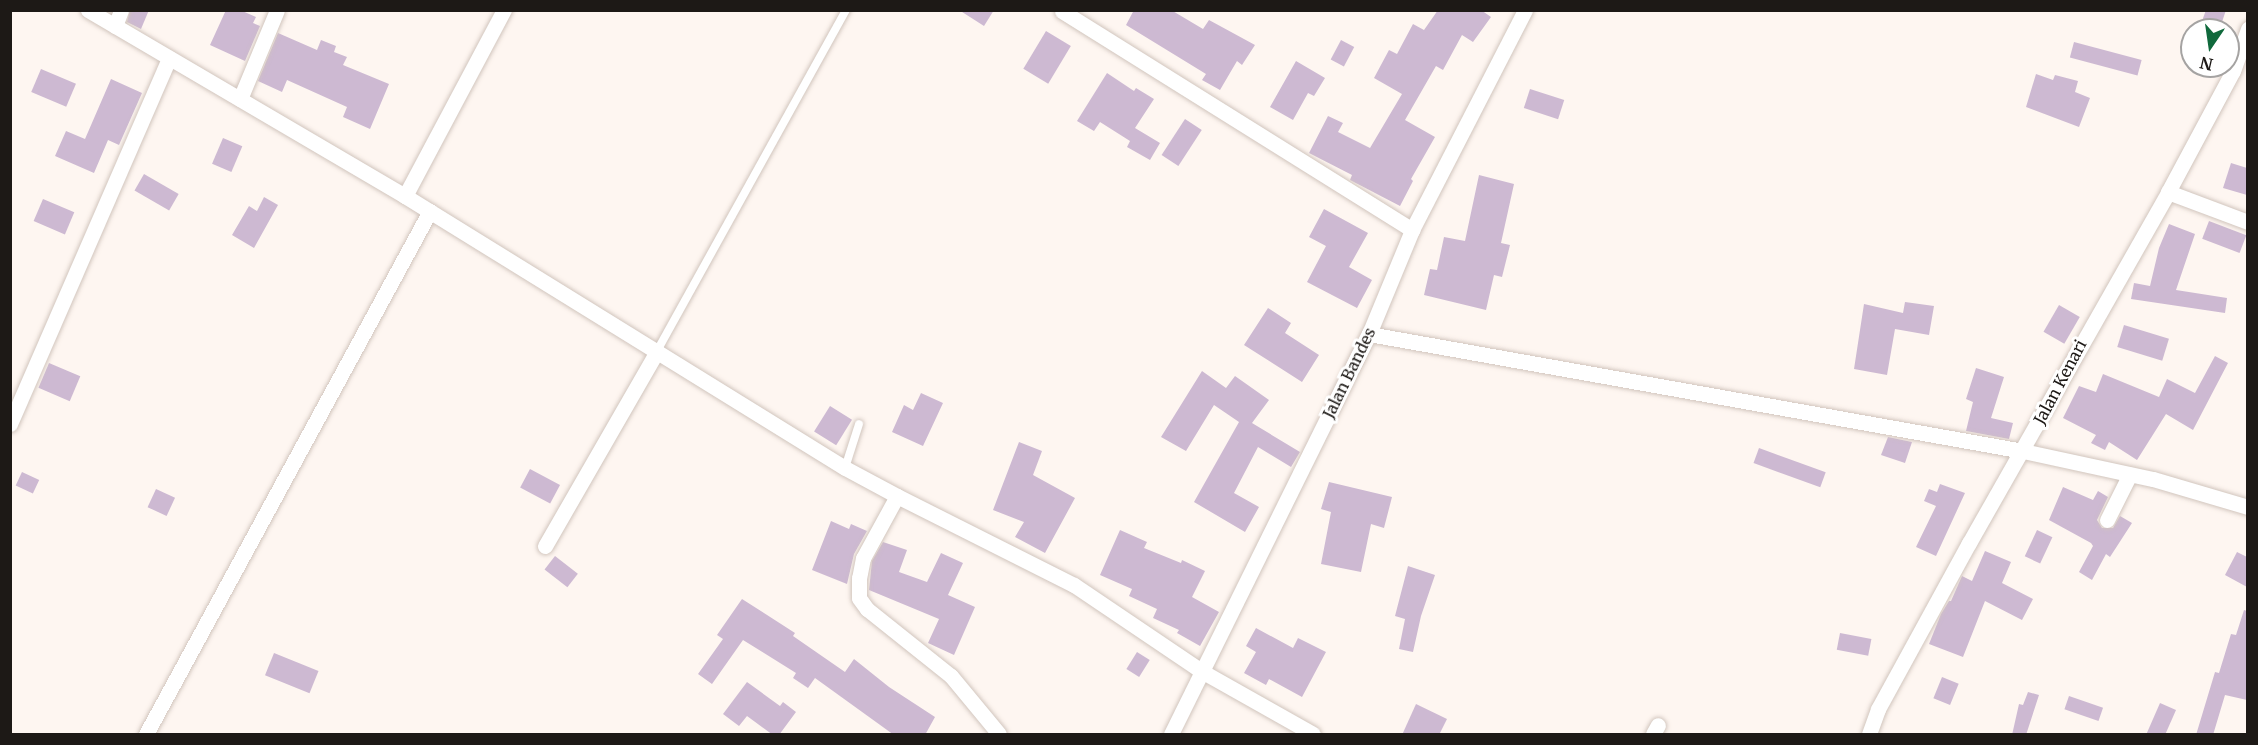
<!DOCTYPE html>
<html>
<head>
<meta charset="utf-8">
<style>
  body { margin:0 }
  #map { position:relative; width:2258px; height:745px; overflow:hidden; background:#fef6f1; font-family:Merriweather,serif }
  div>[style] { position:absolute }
  .building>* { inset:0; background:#cdb9d2; transform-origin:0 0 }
  .roads { filter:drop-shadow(0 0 2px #d1c5bd) drop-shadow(0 0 2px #d1c5bd) }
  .service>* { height:8px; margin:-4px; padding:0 4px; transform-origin:4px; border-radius:4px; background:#fff }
  .minor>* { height:15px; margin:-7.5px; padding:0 7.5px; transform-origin:7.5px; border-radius:7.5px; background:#fff }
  span { translate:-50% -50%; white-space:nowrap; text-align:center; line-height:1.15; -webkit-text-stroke:6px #fff; paint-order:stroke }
  .street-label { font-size:16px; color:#1d1916 }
  .frame { position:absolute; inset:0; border:12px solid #1d1916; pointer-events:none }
  .north { position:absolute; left:2180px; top:18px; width:60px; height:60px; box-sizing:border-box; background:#fff; border:2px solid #a5a3a2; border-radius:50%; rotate:193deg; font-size:16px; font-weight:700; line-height:24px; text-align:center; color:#1d1916 }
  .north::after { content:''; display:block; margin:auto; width:21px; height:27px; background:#10693c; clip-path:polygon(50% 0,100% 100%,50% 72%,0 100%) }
</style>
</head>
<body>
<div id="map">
  <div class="building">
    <div style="clip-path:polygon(130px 10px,149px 10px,141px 29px,127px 22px)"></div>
    <div style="clip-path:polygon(226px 10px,240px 10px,256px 17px,253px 23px,260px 26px,245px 61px,210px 45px)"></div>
    <div style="clip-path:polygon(959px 10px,994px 10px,984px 26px)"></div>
    <div style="clip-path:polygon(1134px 10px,1171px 10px,1203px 29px,1209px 20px,1255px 45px,1242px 65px,1237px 61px,1220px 90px,1202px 80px,1206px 74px,1126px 25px)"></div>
    <div style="clip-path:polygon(1438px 10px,1481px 10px,1491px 17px,1473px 42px,1462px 35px,1443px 70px,1436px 66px,1405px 120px,1435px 137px,1411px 179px,1413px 181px,1400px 206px,1350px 180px,1352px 175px,1309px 153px,1328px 116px,1343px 123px,1338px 132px,1370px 148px,1402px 94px,1374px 78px,1389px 50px,1397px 54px,1413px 24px,1424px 30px)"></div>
    <div style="clip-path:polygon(2206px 10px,2226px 10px,2220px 28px,2202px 21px)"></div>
    <div style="left:1046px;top:31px;width:29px;height:44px;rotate:31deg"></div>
    <div style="clip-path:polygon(278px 33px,317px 50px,321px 40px,336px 46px,334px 52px,347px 57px,343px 65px,389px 84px,370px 129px,343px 117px,347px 107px,287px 80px,282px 92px,258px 81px)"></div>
    <div style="left:1341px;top:40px;width:15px;height:22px;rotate:28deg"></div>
    <div style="left:2074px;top:42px;width:70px;height:16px;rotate:15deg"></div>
    <div style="clip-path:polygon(1296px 61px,1325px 78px,1314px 96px,1308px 93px,1293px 120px,1270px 107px)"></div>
    <div style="left:41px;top:69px;width:38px;height:25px;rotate:23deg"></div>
    <div style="clip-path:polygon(1107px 73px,1134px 91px,1136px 88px,1154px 99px,1135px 128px,1160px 143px,1150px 160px,1127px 147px,1130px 141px,1100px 122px,1094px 131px,1077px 121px)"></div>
    <div style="clip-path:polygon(2036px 74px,2053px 80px,2055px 75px,2078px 81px,2075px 92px,2090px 98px,2079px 127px,2026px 107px)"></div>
    <div style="clip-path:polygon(111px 79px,142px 93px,119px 145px,108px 140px,94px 173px,55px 156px,66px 131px,85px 139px)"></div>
    <div style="left:1530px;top:89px;width:36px;height:20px;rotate:18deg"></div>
    <div style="left:1185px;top:119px;width:20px;height:43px;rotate:33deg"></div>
    <div style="left:223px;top:138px;width:21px;height:28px;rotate:23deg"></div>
    <div style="clip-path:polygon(2231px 163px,2247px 168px,2247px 195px,2223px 188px)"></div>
    <div style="left:144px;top:174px;width:40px;height:19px;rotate:30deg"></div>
    <div style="clip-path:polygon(1479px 175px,1514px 184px,1501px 243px,1510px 245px,1502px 277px,1494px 275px,1486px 310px,1424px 295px,1430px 269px,1437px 270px,1444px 237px,1465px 241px)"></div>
    <div style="clip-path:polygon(264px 197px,278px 205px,254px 248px,232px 235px,249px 206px,257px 211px)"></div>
    <div style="left:43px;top:199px;width:34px;height:24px;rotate:23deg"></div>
    <div style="clip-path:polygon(1324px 209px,1368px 233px,1349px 267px,1372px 280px,1357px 308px,1307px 282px,1326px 246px,1309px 237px)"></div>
    <div style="left:2209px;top:221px;width:40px;height:19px;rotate:21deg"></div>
    <div style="clip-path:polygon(2169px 224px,2195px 234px,2176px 290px,2227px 298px,2225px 313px,2131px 299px,2134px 283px,2150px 286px,2159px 248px)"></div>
    <div style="clip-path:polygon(1905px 302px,1934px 306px,1929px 335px,1895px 329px,1887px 375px,1854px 369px,1864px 304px,1903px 313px)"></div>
    <div style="left:2059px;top:305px;width:24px;height:31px;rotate:30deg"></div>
    <div style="clip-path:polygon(1268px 308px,1291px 323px,1285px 333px,1319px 355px,1302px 382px,1244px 345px)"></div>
    <div style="left:2124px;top:325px;width:47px;height:23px;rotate:17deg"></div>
    <div style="clip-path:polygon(2215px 356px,2228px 363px,2193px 430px,2166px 414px,2137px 460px,2109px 442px,2105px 450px,2091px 443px,2096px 435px,2063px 418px,2079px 386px,2096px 392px,2103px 374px,2159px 397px,2167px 379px,2195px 393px)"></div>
    <div style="left:49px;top:363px;width:34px;height:27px;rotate:23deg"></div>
    <div style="clip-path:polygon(1976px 368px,2004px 377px,1991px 418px,2013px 423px,2009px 439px,1966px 431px,1973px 402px,1966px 399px)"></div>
    <div style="clip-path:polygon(1202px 371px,1226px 388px,1235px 376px,1269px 400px,1252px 423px,1300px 452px,1291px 467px,1258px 447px,1234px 493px,1259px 507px,1245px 532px,1194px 502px,1239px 422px,1214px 405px,1186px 451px,1161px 437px)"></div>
    <div style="clip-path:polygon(921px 393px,943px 403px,923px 446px,892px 432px,904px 405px,913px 410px)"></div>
    <div style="left:830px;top:406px;width:26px;height:30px;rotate:32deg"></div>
    <div style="clip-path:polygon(1888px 437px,1912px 442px,1905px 463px,1881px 455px)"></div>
    <div style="clip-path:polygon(1019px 442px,1042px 451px,1033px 475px,1075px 498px,1045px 553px,1015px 537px,1024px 522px,993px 510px)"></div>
    <div style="left:1759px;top:448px;width:71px;height:16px;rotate:20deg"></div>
    <div style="left:530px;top:469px;width:34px;height:21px;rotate:28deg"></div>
    <div style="left:22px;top:472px;width:19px;height:15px;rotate:25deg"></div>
    <div style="clip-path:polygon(1329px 482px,1392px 497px,1384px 528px,1371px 524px,1361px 572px,1321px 564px,1331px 512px,1321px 509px)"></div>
    <div style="clip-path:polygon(1940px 484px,1965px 493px,1936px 556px,1916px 547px,1936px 506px,1924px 501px,1929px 489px,1937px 492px)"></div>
    <div style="clip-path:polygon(2063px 487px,2093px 500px,2098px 491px,2108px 497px,2097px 520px,2102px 528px,2113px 528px,2120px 516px,2132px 523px,2110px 557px,2106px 554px,2092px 580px,2079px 572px,2093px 546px,2091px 543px,2049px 520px)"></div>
    <div style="left:156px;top:489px;width:21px;height:20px;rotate:25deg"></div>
    <div style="clip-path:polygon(831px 521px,849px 529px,851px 524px,867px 531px,854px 554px,847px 584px,812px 570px)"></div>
    <div style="clip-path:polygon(1120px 530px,1147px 542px,1144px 548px,1181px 563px,1182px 560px,1205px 571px,1192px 597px,1219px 612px,1200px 646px,1177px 633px,1179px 630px,1153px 618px,1157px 609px,1129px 596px,1132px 589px,1100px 575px)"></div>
    <div style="left:2037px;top:530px;width:17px;height:29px;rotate:25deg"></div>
    <div style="clip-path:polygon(883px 542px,907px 550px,899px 572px,927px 582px,941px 553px,963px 563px,948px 595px,975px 607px,954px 655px,928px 643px,939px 619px,869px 590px,872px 561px)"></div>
    <div style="clip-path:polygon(1985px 551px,2011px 562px,2002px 583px,2033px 599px,2022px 620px,1985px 601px,1963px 657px,1929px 644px,1941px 614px,1949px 601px,1951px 601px,1962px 576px,1972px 581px)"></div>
    <div style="clip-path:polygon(2237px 552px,2247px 557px,2247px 587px,2225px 575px)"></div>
    <div style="left:555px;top:556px;width:29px;height:17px;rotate:38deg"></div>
    <div style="clip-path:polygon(1408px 566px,1435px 575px,1421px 616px,1413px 652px,1399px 649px,1405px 619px,1395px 616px)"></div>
    <div style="clip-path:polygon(742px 599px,795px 633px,793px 636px,845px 672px,854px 659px,889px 687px,935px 717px,925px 735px,894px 735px,815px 678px,808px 688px,793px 678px,796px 673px,743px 640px,712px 684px,698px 674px,723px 639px,717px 635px)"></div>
    <div style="clip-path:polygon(2244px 610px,2247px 611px,2247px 700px,2225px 695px,2213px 735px,2196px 735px,2215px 672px,2219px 673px,2231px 634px,2236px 635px)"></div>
    <div style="clip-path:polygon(1256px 628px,1293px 648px,1298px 638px,1326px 652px,1302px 697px,1269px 679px,1266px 685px,1244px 673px,1256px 652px,1246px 646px)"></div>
    <div style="left:1840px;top:633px;width:32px;height:17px;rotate:11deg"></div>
    <div style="left:1137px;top:652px;width:15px;height:20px;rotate:32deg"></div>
    <div style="left:274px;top:653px;width:48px;height:24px;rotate:22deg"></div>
    <div style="left:1942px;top:677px;width:18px;height:23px;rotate:22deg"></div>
    <div style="clip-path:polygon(747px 682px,780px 706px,783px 702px,796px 712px,779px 735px,773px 735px,747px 716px,739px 726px,723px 714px)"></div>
    <div style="clip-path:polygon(2028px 692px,2039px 695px,2026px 735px,2012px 735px,2019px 704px,2023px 705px)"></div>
    <div style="left:2069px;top:696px;width:36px;height:14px;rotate:19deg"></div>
    <div style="clip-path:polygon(2160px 703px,2176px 710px,2165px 735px,2146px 735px)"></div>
    <div style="clip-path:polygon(1416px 704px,1447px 719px,1439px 735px,1402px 735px)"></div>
  </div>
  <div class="roads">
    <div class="service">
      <div style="left:657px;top:351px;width:390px;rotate:-61deg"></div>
      <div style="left:845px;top:468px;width:46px;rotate:-72.3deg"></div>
    </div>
    <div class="minor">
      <div style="left:88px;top:10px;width:368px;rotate:30.4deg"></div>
      <div style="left:405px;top:196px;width:517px;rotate:31.72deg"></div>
      <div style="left:845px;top:468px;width:59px;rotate:28.3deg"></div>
      <div style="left:897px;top:496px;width:198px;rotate:26.7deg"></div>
      <div style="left:1074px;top:585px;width:156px;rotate:34deg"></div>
      <div style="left:1203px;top:672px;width:126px;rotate:29.4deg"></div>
      <div style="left:1062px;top:11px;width:413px;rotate:32deg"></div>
      <div style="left:115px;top:26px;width:17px;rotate:-69deg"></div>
      <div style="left:240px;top:99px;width:96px;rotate:-67.4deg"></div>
      <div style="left:2168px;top:192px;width:85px;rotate:20.6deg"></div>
      <div style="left:405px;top:196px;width:211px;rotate:-62deg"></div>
      <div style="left:1369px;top:334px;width:664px;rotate:10.14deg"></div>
      <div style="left:2023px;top:451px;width:133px;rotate:12.2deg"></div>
      <div style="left:2153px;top:479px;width:99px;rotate:16.4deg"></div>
      <div style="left:10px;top:424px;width:399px;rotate:-66.5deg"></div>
      <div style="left:897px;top:496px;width:71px;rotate:118.7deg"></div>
      <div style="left:863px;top:558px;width:20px;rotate:101deg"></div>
      <div style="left:859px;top:578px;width:20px;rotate:90deg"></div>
      <div style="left:859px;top:598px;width:14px;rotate:54deg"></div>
      <div style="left:867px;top:609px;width:107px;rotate:38.6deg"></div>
      <div style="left:951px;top:676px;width:75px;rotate:50.4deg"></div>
      <div style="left:2107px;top:520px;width:51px;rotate:-63.4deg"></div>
      <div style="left:545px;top:546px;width:225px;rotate:-60.1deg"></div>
      <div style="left:146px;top:734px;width:595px;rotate:-61.5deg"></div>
      <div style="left:1171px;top:734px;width:446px;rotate:-63.7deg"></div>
      <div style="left:1369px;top:334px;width:113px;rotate:-67.5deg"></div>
      <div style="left:1412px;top:230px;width:247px;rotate:-62.8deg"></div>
      <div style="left:1653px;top:734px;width:10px;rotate:-61deg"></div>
      <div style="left:1869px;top:734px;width:27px;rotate:-70deg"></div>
      <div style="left:1878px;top:709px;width:189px;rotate:-61.3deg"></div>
      <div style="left:1969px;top:543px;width:403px;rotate:-60.4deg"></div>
      <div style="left:2168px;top:192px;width:137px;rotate:-61.8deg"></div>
      <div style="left:2233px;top:71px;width:45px;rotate:-70.3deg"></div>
    </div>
  </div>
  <div class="street-label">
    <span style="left:1349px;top:373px;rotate:-64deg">Jalan Bandes</span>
    <span style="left:2060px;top:382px;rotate:-62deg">Jalan Kenari</span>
  </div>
  <div class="frame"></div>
  <div class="north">N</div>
</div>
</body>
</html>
